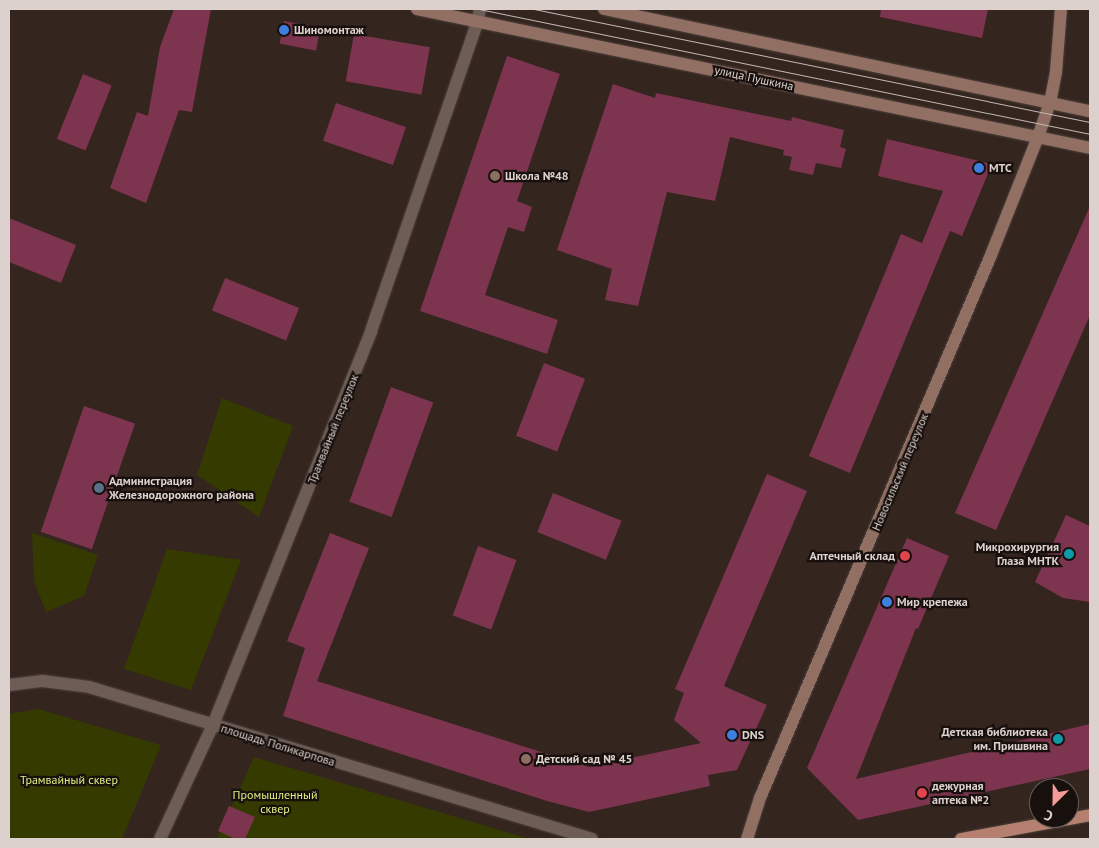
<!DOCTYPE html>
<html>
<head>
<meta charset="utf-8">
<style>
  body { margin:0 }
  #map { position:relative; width:1099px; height:848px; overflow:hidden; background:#34251f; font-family:"PT Sans",sans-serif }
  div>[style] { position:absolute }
  .green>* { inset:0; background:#353b00 }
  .building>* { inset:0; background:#7d344f; transform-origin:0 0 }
  .roads { filter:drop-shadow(0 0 1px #4d413b) drop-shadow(0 0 1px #4d413b) }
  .minor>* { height:12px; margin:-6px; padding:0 6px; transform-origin:6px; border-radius:6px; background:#6e5d56 }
  .tertiary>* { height:12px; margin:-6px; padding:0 6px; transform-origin:6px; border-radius:6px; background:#6e5d56 }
  .secondary>* { height:12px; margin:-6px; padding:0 6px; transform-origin:6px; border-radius:6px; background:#926f63 }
  .primary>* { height:12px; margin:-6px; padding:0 6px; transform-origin:6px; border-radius:6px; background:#b58070 }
  .tram>* { height:1px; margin:-0.5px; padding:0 0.5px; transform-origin:0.5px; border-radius:0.5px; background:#c3b8b4 }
  .dots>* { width:14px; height:14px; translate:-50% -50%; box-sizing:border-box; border:2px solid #17100d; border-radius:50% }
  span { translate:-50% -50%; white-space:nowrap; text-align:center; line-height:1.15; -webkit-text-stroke:4.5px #17100d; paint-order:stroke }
  .poi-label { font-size:12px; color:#dcd1cd; font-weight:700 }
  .left { translate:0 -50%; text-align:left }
  .right { translate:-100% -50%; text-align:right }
  .street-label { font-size:12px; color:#dcd1cd }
  .park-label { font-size:12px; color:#dff081 }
  .frame { position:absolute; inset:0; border:10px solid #dcd1cd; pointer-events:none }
  .north { position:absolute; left:1029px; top:778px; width:50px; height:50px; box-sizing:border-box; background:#17100d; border:1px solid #665d5a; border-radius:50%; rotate:203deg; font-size:14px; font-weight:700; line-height:20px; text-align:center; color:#dcd1cd }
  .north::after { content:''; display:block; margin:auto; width:18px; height:22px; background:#f59b97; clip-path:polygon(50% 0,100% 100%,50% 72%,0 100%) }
</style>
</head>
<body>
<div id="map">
  <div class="green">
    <div style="clip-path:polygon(222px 398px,293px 426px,259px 517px,197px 475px)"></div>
    <div style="clip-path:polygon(32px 533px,98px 555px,84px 596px,46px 612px,34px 581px)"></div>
    <div style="clip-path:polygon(167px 549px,241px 560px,191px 690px,124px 669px)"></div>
    <div style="clip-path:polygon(38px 709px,161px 745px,122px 839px,9px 839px,9px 714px)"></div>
    <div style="clip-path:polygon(254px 757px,530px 839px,217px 839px)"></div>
  </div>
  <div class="building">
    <div style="clip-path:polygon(174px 9px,211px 9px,192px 112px,179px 110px,146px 203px,110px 188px,137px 112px,148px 116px,160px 47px)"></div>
    <div style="clip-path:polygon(881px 9px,988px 9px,982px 38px,880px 17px)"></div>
    <div style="left:284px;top:21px;width:37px;height:23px;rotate:11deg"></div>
    <div style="left:354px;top:34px;width:77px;height:48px;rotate:10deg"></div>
    <div style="clip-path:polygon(507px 56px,560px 74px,517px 201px,532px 207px,524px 232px,508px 227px,485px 295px,558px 320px,547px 354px,420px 311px)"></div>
    <div style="left:83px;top:74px;width:31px;height:70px;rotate:22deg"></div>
    <div style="clip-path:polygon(613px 84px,655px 98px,656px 93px,791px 121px,792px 117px,844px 130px,840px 147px,846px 149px,841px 168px,816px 163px,813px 175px,789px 170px,792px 157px,783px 155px,784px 150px,730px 137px,715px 201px,667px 192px,638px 306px,605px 300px,612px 269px,557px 250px)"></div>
    <div style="left:336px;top:103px;width:74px;height:40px;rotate:19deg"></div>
    <div style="clip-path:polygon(887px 139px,992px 164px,962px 236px,950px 231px,850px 473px,809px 456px,901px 234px,922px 243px,943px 191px,878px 176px)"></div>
    <div style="clip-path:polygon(1090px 206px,1090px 315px,996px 530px,955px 513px)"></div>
    <div style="clip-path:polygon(9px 218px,76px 245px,61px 283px,9px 262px)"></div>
    <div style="left:225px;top:278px;width:80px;height:35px;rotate:22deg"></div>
    <div style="left:544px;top:363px;width:44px;height:78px;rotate:21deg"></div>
    <div style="left:391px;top:387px;width:45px;height:122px;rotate:20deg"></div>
    <div style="left:84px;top:406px;width:54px;height:133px;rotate:19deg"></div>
    <div style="clip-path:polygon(767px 474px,807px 491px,724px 686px,767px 705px,737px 770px,708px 775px,710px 786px,589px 812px,547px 801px,283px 716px,305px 648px,287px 641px,330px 533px,369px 548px,317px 681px,589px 767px,701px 743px,674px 720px,684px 693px,675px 689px)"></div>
    <div style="left:553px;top:493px;width:74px;height:42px;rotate:22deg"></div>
    <div style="clip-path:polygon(1066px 515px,1090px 526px,1090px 602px,1063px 598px,1035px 582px)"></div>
    <div style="clip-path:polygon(907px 538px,949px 556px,918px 629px,916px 628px,856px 779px,1090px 724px,1090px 769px,858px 820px,807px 768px)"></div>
    <div style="left:478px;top:546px;width:41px;height:74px;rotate:20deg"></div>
    <div style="clip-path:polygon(229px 806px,255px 817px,245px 839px,236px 839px,218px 831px)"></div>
  </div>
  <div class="roads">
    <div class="minor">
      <div style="left:9px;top:685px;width:34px;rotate:-7deg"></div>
      <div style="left:43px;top:681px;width:46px;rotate:7.4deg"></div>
      <div style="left:89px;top:687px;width:525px;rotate:16.81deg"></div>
    </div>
    <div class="tertiary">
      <div style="left:160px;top:839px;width:126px;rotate:-65.1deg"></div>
      <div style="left:213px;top:725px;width:424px;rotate:-68.1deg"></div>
      <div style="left:371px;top:331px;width:329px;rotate:-71deg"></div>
      <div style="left:478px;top:20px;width:11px;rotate:-80deg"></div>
    </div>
    <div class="secondary">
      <div style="left:417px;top:9px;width:687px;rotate:11.67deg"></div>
      <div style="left:604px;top:9px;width:497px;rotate:11.9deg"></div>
      <div style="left:747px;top:839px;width:43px;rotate:-72.4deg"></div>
      <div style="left:760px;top:798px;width:590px;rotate:-66.95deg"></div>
      <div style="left:991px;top:255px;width:127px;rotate:-68.3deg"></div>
      <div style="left:1038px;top:137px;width:36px;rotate:-71deg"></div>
      <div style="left:1050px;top:103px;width:32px;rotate:-79deg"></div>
      <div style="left:1056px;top:72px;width:63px;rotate:-85.5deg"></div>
    </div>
    <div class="primary">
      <div style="left:961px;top:839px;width:131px;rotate:-10.5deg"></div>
    </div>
  </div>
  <div class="tram">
    <div style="left:479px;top:9px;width:624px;rotate:11.56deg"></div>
    <div style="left:534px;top:9px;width:567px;rotate:11.49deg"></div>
  </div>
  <div class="dots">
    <div style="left:284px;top:30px;background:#3f7fe0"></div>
    <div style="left:979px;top:168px;background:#3f7fe0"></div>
    <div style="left:495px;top:176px;background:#8d6e63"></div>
    <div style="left:99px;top:488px;background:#5c6f8a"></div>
    <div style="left:1069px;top:554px;background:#0f9aa8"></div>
    <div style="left:905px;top:556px;background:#e0444e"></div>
    <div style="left:887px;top:602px;background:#3f7fe0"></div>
    <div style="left:732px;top:735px;background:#3f7fe0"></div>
    <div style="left:1058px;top:739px;background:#0f9aa8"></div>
    <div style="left:526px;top:759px;background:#8d6e63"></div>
    <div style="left:922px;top:793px;background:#e0444e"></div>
  </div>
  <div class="poi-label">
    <span class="left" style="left:294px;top:30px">Шиномонтаж</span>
    <span class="left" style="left:989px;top:168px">МТС</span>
    <span class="left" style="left:505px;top:176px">Школа №48</span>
    <span class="left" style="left:109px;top:488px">Администрация<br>Железнодорожного района</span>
    <span class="right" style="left:1059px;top:554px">Микрохирургия<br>Глаза МНТК</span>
    <span class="right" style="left:895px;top:556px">Аптечный склад</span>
    <span class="left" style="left:897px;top:602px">Мир крепежа</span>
    <span class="right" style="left:1048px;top:739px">Детская библиотека<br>им. Пришвина</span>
    <span class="left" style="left:742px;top:735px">DNS</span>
    <span class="left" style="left:536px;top:759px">Детский сад № 45</span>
    <span class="left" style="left:932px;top:793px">дежурная<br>аптека №2</span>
  </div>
  <div class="street-label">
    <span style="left:754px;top:78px;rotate:12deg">улица Пушкина</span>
    <span style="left:333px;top:429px;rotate:-68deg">Трамвайный переулок</span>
    <span style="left:900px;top:472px;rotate:-67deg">Новосильский переулок</span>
    <span style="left:278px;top:745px;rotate:17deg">площадь Поликарпова</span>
  </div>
  <div class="park-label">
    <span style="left:69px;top:780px">Трамвайный сквер</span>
    <span style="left:275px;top:802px">Промышленный<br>сквер</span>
  </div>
  <div class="frame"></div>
  <div class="north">С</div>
</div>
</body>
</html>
